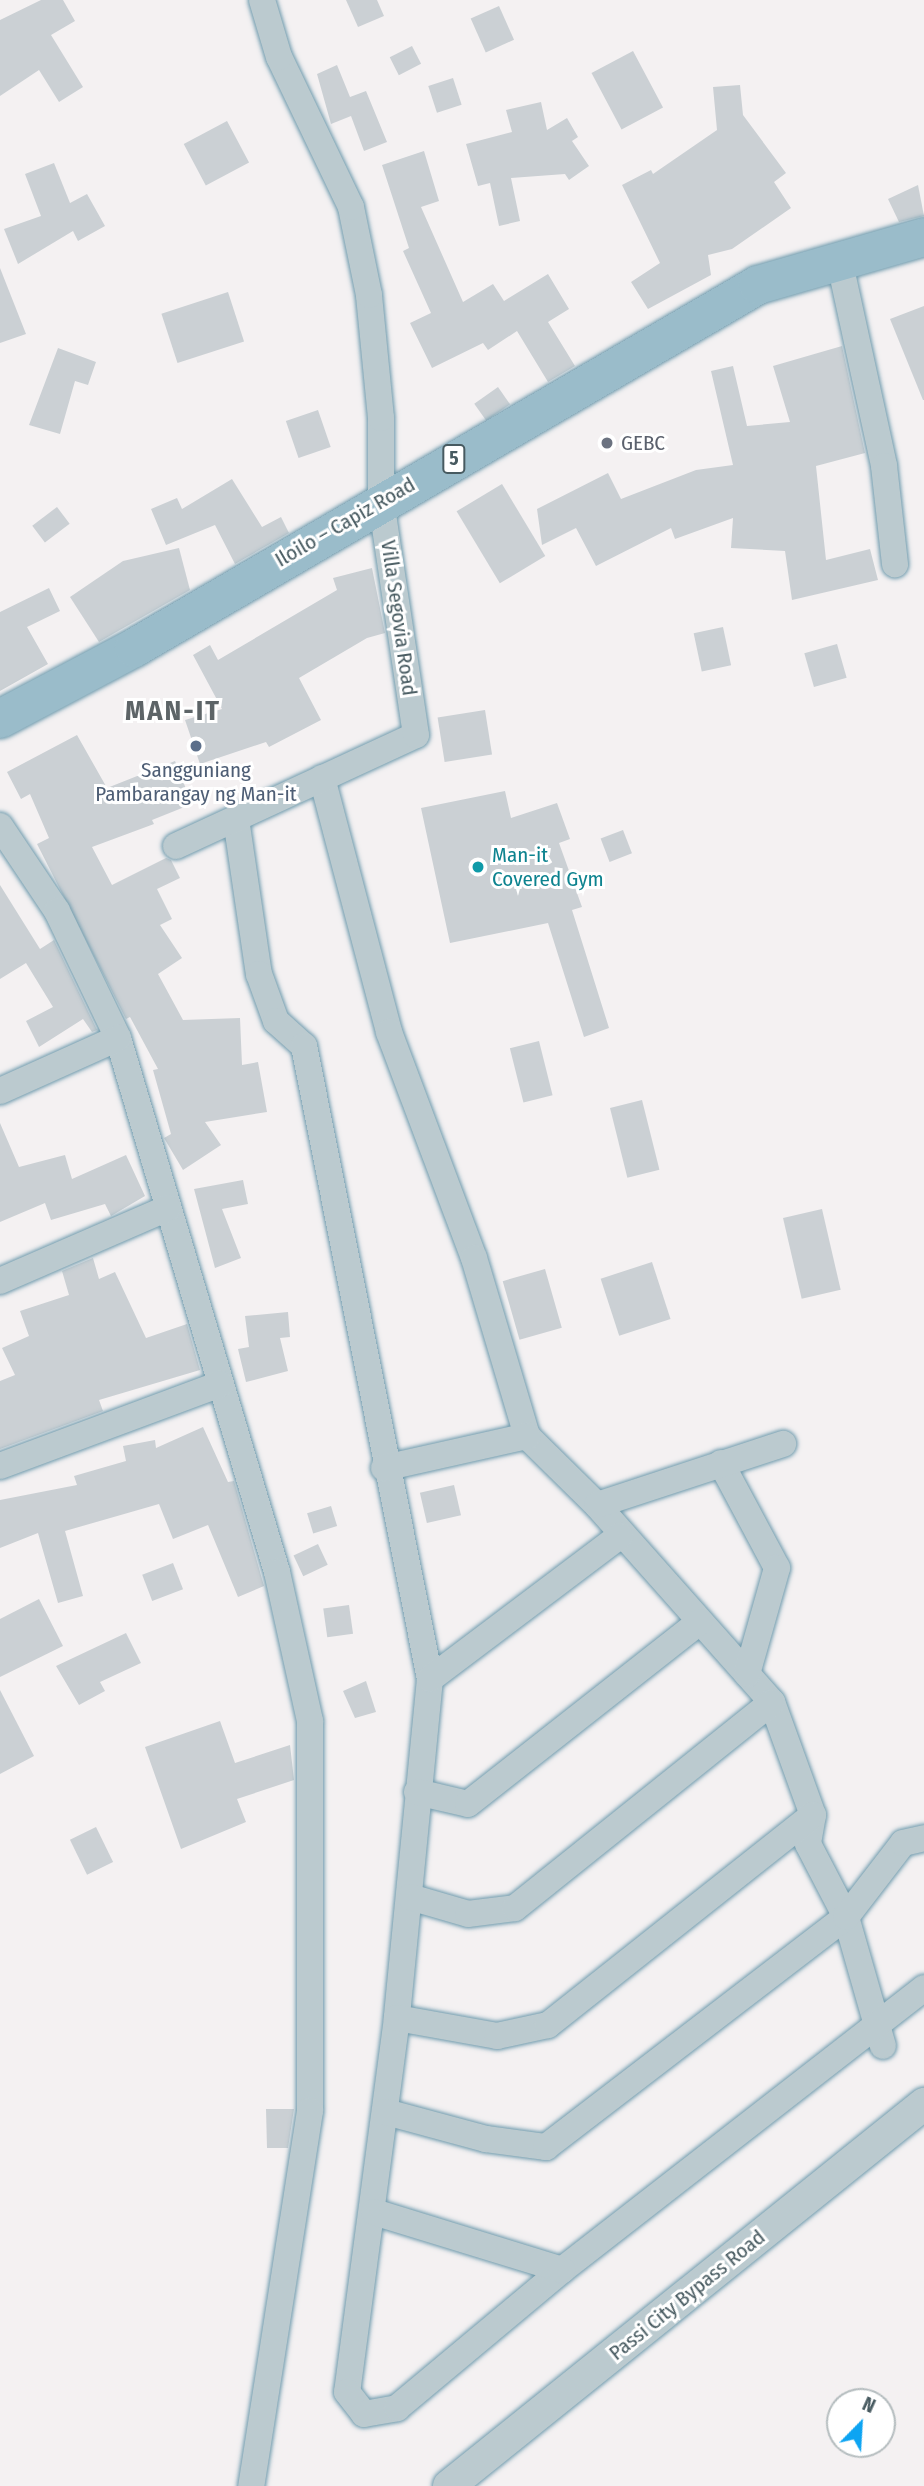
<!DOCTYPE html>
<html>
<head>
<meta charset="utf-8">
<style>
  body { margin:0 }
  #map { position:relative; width:924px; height:2486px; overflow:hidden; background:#f4f1f2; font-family:"Fira Sans Condensed",sans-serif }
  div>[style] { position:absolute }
  .building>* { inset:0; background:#cbd0d4; transform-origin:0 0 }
  .roads { filter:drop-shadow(0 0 2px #719cae) drop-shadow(0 0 2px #719cae) }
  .minor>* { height:26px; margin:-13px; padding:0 13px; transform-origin:13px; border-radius:13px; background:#bbcacf }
  .tertiary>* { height:32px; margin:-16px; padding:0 16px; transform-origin:16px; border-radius:16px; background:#bbcacf }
  .trunk>* { height:38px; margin:-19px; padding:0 19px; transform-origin:19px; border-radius:19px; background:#9abcca }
  .dots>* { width:19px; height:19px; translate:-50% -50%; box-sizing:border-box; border:4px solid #fff; border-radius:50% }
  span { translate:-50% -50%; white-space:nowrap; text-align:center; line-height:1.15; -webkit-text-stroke:6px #fff; paint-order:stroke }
  .shield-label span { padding:2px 5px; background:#fff; border:2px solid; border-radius:5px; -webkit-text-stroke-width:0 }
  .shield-label { font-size:19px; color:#475a60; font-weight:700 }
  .worship-label { font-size:21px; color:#5b616d }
  .left { translate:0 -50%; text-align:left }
  .street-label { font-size:21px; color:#475a60 }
  .service-label { font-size:21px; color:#4e5e75 }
  .culture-label { font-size:21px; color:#0d838f }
  .district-label { font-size:28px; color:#5d6467; font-weight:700; letter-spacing:2px }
  .north { position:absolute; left:826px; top:2388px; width:70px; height:70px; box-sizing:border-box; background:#fff; border:2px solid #b5bdbf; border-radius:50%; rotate:24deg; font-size:19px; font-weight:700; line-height:28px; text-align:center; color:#475a60 }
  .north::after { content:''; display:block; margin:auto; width:24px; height:32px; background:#0da4f2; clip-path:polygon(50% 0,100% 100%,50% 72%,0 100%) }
</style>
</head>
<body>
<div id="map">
  <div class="building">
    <div style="clip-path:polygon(41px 0,63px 0,75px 21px,51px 35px,83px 87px,59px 102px,39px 70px,0 96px,0 20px)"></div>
    <div style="clip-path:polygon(346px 0,377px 0,384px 16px,358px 27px)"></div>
    <div style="left:499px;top:6px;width:37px;height:31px;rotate:66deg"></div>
    <div style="left:412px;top:46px;width:20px;height:25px;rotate:63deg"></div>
    <div style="left:633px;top:51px;width:64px;height:47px;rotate:62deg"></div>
    <div style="clip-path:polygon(337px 65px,350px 97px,366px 91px,387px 142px,364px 151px,351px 116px,331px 124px,317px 74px)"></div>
    <div style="left:453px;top:78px;width:28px;height:26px;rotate:72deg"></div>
    <div style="clip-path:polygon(740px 85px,743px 115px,786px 173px,774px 182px,791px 208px,732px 249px,708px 255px,711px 275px,648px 309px,631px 282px,660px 263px,622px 185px,651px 170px,653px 174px,717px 130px,713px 87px)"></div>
    <div style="clip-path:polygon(541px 102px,547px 130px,567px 118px,578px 137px,572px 141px,589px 166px,569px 180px,565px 174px,511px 178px,520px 221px,499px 226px,490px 183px,478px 186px,466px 144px,512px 132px,506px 110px)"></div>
    <div style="left:227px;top:121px;width:47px;height:49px;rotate:62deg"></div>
    <div style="clip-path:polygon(424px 151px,439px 201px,421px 207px,463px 302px,493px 284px,504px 301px,548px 274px,569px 309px,548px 322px,575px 366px,548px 382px,517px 331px,488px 350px,483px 343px,432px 368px,410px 323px,431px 313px,403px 251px,409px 248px,382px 165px)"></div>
    <div style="clip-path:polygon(54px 163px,70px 203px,87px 194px,105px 226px,78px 241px,73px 231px,18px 264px,4px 229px,41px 216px,25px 174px)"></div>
    <div style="clip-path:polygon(918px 185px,924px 216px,899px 222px,888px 199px)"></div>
    <div style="clip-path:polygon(0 268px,26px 334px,0 343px)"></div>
    <div style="left:228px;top:292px;width:52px;height:70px;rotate:72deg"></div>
    <div style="clip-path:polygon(924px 306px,924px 400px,923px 400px,890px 319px)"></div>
    <div style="clip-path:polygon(842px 346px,865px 453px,816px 466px,826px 560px,870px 549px,878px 580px,792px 600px,785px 551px,731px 548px,733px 518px,675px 539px,671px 528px,596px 566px,576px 528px,542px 545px,537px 509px,608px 473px,621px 499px,696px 470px,733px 465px,711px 371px,733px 366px,747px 426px,790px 422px,773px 366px)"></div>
    <div style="clip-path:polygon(58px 348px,96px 362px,88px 385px,75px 381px,60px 434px,29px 425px)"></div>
    <div style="left:498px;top:387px;width:21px;height:29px;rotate:55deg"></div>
    <div style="left:318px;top:410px;width:39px;height:34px;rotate:71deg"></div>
    <div style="clip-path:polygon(232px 479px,262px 527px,281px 517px,289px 533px,235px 564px,215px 525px,166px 545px,151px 509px,177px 498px,182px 509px)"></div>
    <div style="left:502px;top:484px;width:84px;height:53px;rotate:59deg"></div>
    <div style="left:57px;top:507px;width:21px;height:31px;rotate:53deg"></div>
    <div style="clip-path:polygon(179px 548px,190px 590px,99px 642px,70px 597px,123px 561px)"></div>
    <div style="clip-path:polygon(372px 568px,385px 633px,367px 638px,299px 678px,321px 720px,269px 747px,266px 742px,200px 764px,185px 720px,222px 709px,193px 655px,210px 645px,218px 660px,337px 590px,333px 578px)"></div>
    <div style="clip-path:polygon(49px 588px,60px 611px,27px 627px,48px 664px,0 691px,0 612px)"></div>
    <div style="left:723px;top:627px;width:39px;height:30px;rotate:78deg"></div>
    <div style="left:837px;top:644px;width:35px;height:34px;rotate:74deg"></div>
    <div style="left:485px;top:710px;width:45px;height:48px;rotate:81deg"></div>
    <div style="clip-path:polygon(77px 735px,107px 788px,175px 761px,192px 804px,152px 820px,154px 824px,92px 847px,112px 885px,166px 858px,171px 860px,180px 878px,157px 889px,172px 919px,160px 925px,182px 958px,158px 974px,183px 1020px,240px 1018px,242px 1065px,258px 1062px,267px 1112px,205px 1122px,221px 1145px,183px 1170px,164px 1138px,171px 1134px,153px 1070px,158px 1069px,130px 1017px,126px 1019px,37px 844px,49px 838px,30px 794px,21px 799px,7px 772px)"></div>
    <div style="clip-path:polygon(505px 791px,511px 818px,557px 803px,570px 839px,559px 843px,582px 907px,572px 910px,609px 1028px,584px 1037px,548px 923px,450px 943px,421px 808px)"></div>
    <div style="left:623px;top:830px;width:25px;height:24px;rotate:69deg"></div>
    <div style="clip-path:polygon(0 885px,40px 949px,54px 940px,97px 1030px,92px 1032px,83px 1019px,39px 1047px,26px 1021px,53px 1007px,26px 963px,0 979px)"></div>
    <div style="left:539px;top:1041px;width:56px;height:30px;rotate:76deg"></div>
    <div style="left:642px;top:1100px;width:72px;height:33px;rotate:76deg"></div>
    <div style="clip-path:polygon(0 1123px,19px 1167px,65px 1155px,72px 1179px,126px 1155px,145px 1196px,111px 1216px,105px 1204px,51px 1220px,45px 1203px,0 1222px)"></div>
    <div style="clip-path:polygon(243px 1180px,248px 1204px,222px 1209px,241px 1258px,215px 1268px,194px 1189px)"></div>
    <div style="left:822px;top:1209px;width:83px;height:40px;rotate:77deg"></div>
    <div style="clip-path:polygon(93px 1258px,99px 1279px,115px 1272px,146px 1338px,187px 1324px,200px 1370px,99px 1400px,103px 1411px,0 1449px,0 1381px,15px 1375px,2px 1348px,29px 1336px,20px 1311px,69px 1295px,62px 1271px)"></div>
    <div style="left:652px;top:1262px;width:60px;height:54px;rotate:72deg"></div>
    <div style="left:545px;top:1269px;width:61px;height:44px;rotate:74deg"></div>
    <div style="clip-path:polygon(288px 1312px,290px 1337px,280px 1338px,288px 1371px,246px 1382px,238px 1349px,249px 1347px,245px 1316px)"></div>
    <div style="clip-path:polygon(203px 1427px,228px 1482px,234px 1481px,264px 1586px,238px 1597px,208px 1525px,173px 1539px,159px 1504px,65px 1531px,83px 1596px,58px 1603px,38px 1533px,0 1548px,0 1500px,77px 1485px,74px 1476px,126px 1461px,123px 1446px,155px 1440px,156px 1448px)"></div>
    <div style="left:454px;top:1485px;width:31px;height:35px;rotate:77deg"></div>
    <div style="left:331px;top:1506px;width:21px;height:25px;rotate:73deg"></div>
    <div style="left:318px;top:1544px;width:23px;height:27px;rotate:65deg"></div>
    <div style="left:173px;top:1563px;width:28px;height:33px;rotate:69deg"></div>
    <div style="clip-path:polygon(39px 1599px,63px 1646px,0 1677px,0 1619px)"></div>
    <div style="left:349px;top:1605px;width:29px;height:26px;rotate:82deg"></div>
    <div style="clip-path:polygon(126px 1633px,141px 1663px,100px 1682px,105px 1691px,79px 1705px,56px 1666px)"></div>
    <div style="clip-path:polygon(366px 1681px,376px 1712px,355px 1718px,343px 1691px)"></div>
    <div style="clip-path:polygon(0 1690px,34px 1756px,0 1774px)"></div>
    <div style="clip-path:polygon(220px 1721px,235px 1763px,290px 1745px,294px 1780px,237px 1799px,246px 1822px,181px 1849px,145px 1747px)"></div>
    <div style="left:96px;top:1827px;width:39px;height:29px;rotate:64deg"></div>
    <div style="clip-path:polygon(266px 2109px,294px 2109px,288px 2148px,267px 2148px)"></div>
  </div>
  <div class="roads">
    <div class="minor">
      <div style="left:839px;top:259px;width:212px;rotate:77.7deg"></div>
      <div style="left:884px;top:466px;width:99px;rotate:83.6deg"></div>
      <div style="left:322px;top:778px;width:263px;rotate:75.2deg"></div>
      <div style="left:389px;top:1032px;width:241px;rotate:69.4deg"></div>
      <div style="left:474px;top:1258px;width:186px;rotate:73.4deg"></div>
      <div style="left:527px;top:1436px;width:98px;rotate:44.6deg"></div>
      <div style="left:597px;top:1505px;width:264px;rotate:48.4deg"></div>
      <div style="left:772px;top:1702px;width:120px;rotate:70.1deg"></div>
      <div style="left:813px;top:1815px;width:29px;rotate:100deg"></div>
      <div style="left:808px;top:1844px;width:82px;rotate:62.5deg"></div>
      <div style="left:846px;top:1917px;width:134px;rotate:74deg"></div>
      <div style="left:236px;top:819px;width:157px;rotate:81.6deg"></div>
      <div style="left:259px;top:974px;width:50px;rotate:70.1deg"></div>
      <div style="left:276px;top:1021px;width:38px;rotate:42deg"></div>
      <div style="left:304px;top:1046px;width:645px;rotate:78.74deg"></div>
      <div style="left:430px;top:1679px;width:341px;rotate:95.6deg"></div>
      <div style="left:397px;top:2018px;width:377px;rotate:97.6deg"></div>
      <div style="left:347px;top:2392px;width:28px;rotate:52deg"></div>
      <div style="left:364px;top:2414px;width:34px;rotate:-10deg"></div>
      <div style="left:397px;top:2408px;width:215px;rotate:-39.9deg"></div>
      <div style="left:562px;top:2270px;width:459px;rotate:-37.9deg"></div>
      <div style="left:0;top:826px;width:102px;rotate:56.2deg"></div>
      <div style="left:57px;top:911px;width:141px;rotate:64.3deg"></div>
      <div style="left:118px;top:1038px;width:557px;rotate:73.42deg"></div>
      <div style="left:277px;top:1572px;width:153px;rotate:77.5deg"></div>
      <div style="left:310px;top:1721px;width:390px;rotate:90deg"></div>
      <div style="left:310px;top:2111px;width:380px;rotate:98.9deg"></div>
      <div style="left:176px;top:846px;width:264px;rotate:-24.8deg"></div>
      <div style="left:416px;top:735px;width:237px;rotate:-98.5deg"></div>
      <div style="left:381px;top:501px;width:83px;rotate:-90deg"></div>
      <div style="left:381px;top:418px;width:124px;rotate:-95.6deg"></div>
      <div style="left:369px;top:295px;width:90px;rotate:-101.6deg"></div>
      <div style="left:351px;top:207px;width:166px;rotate:-115.6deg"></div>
      <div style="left:279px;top:57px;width:59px;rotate:-106.6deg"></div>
      <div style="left:0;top:1091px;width:129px;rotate:-24.2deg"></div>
      <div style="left:0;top:1281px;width:183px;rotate:-23.5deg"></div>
      <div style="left:721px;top:1463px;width:119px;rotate:61.9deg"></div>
      <div style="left:777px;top:1568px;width:110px;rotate:105.8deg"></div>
      <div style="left:0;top:1466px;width:235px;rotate:-20.4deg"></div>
      <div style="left:384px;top:1468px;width:147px;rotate:-12.6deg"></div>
      <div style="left:597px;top:1505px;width:196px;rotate:-18.2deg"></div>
      <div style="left:430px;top:1679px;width:238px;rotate:-37deg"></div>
      <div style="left:417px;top:1792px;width:52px;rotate:13.2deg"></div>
      <div style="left:468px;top:1804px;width:294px;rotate:-38.2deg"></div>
      <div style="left:410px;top:1897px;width:60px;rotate:16.3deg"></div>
      <div style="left:468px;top:1914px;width:47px;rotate:-7.3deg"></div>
      <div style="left:515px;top:1908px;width:329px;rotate:-38.7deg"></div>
      <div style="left:397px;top:2018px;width:102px;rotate:10.2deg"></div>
      <div style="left:497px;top:2036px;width:52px;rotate:-12.2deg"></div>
      <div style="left:548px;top:2025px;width:338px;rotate:-38.4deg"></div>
      <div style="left:386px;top:2112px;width:104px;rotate:15.1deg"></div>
      <div style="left:486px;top:2139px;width:61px;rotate:7.6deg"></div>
      <div style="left:546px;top:2147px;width:378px;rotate:-37.5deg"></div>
      <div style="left:846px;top:1917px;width:93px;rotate:-52.4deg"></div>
      <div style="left:903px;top:1843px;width:22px;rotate:-13deg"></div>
      <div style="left:374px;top:2212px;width:197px;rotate:17.1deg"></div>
    </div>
    <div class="tertiary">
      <div style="left:449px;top:2486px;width:610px;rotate:-38.81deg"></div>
    </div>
    <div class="trunk">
      <div style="left:0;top:719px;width:152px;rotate:-27.9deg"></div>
      <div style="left:134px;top:648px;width:722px;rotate:-30.19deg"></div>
      <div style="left:758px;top:285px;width:173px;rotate:-16.1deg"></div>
    </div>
  </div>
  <div class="dots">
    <div style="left:607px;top:443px;background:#6b7280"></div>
    <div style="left:196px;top:746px;background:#5c6f8a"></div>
    <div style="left:478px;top:867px;background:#0f9aa8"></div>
  </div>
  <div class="shield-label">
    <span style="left:454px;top:459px">5</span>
  </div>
  <div class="worship-label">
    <span class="left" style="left:621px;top:443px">GEBC</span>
  </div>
  <div class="street-label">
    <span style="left:345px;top:522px;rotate:-30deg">Iloilo – Capiz Road</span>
    <span style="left:399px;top:618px;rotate:82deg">Villa Segovia Road</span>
    <span style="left:687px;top:2295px;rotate:-39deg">Passi City Bypass Road</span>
  </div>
  <div class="service-label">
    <span style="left:196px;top:782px">Sangguniang<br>Pambarangay ng Man-it</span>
  </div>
  <div class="culture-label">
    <span class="left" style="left:492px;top:867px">Man-it<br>Covered Gym</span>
  </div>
  <div class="district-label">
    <span style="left:173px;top:711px">MAN-IT</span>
  </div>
  <div class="north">N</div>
</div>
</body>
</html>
